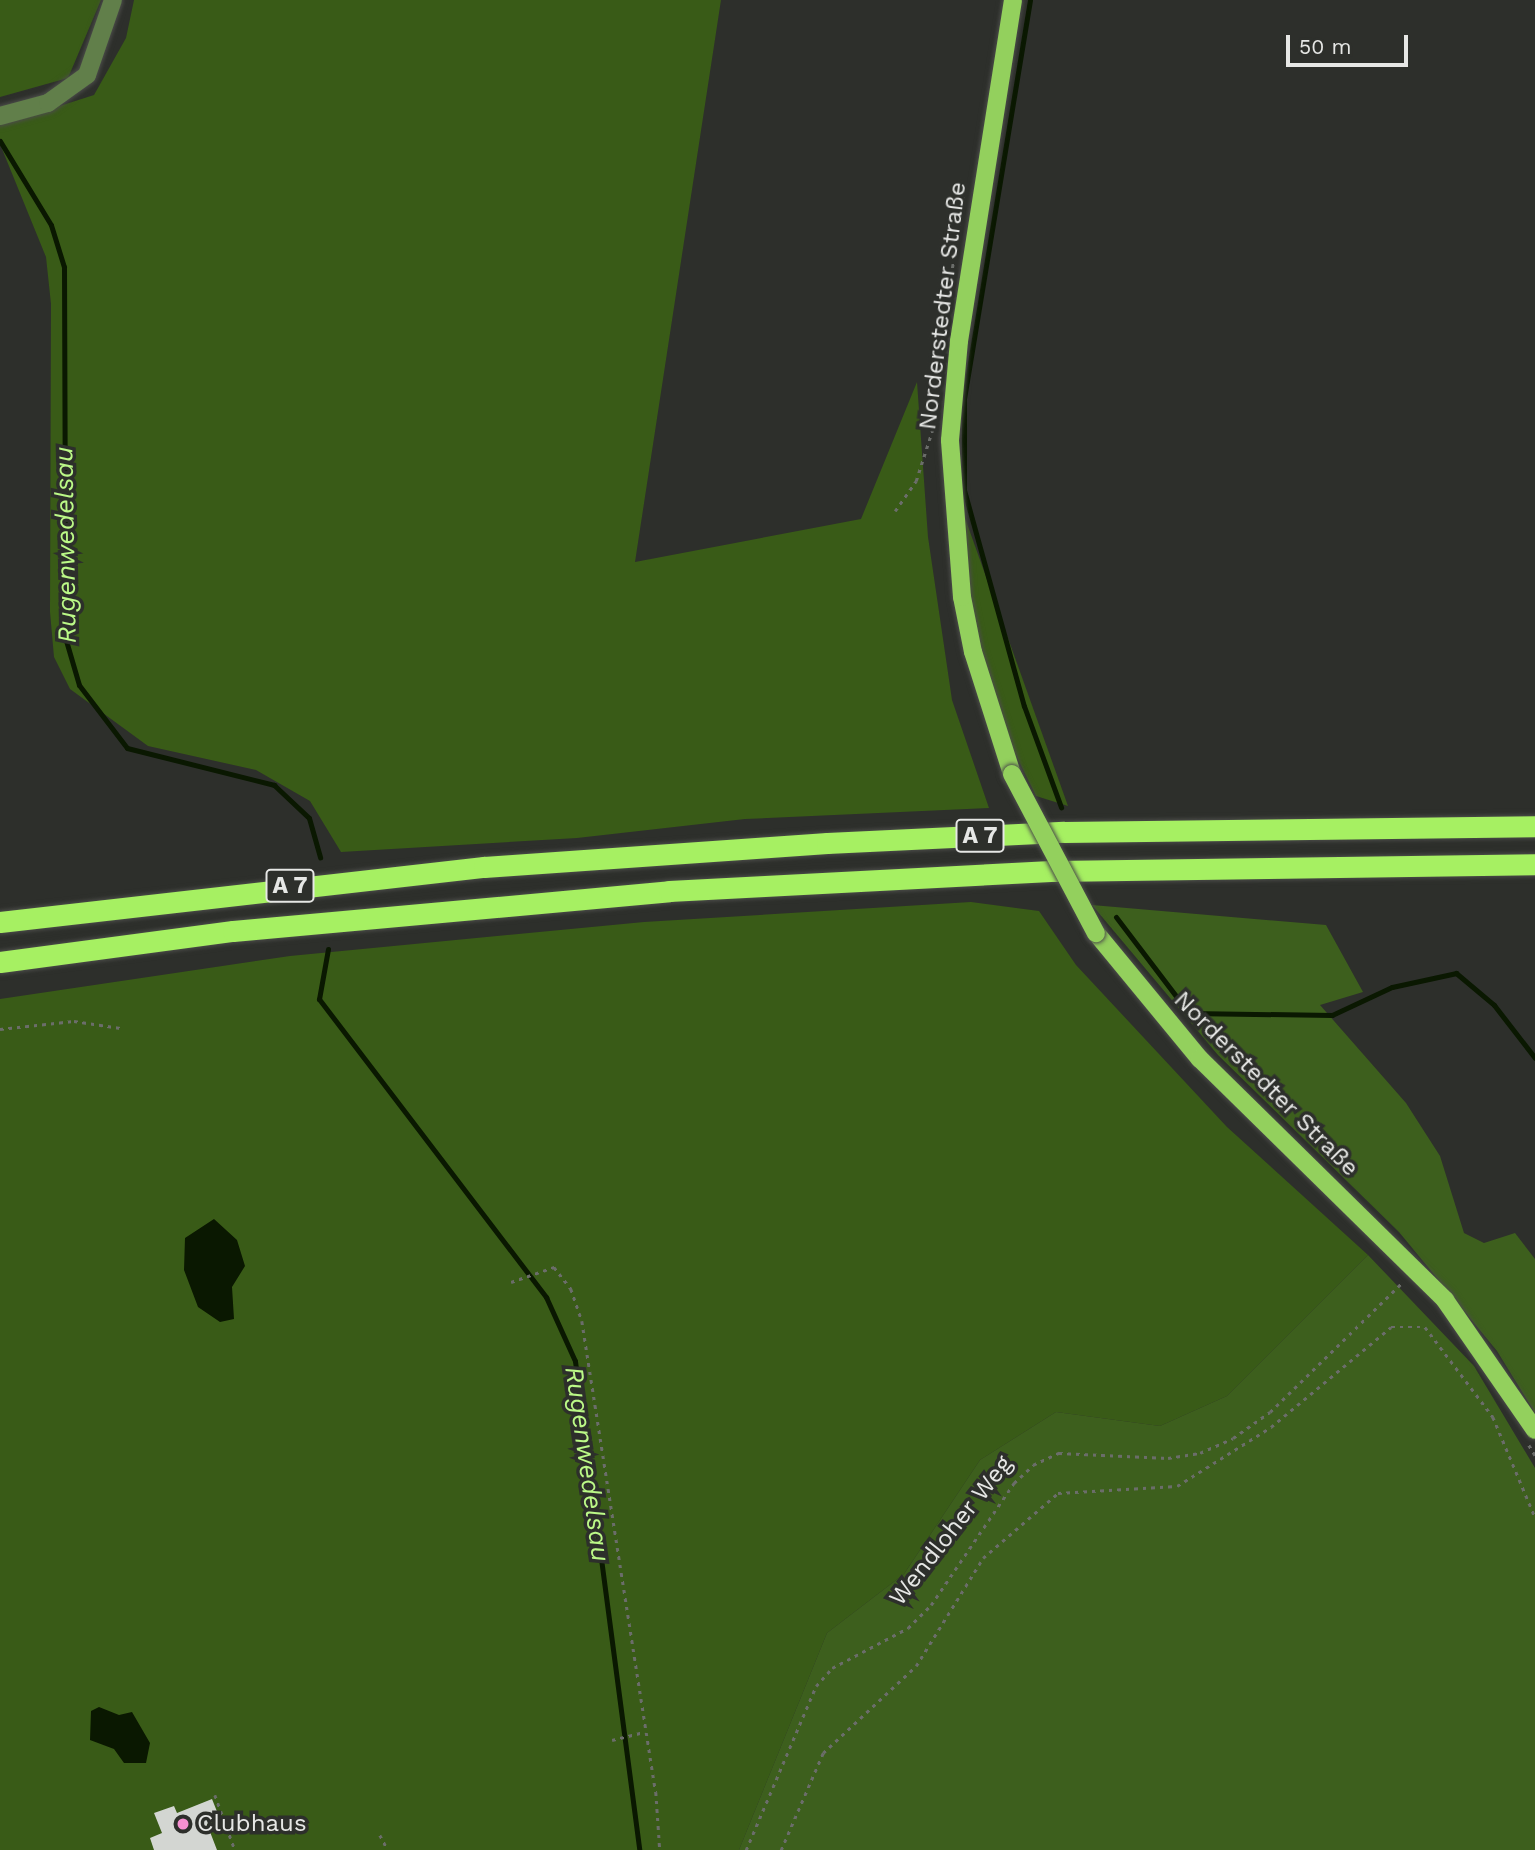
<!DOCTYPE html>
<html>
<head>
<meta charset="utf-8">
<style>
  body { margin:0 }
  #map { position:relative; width:1535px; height:1850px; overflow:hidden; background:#2d2f2b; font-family:"Work Sans",sans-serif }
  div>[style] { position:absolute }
  .green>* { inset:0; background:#395b17 }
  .forest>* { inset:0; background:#3d5f1d }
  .water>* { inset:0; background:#0a1801 }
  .stream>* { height:5px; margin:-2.5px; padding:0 2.5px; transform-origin:2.5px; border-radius:2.5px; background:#0a1801 }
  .building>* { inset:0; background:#d3d6d2 }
  .path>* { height:2.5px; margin-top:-1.25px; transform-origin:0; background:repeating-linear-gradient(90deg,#6b6d6a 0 3.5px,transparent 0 8.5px) }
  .roads { filter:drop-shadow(0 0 2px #4b4c49) drop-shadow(0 0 2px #4b4c49) }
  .minor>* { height:18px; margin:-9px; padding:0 9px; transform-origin:9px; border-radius:9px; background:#617f4a }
  .major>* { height:18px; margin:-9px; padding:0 9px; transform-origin:9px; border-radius:9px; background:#93d05d }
  .highway>* { height:21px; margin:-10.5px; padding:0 10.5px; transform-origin:10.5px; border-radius:10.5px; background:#a6f062 }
  .bridges { filter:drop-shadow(0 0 2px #4b4c49) drop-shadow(0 0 2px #4b4c49) }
  .major-bridge>* { height:18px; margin:-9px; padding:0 9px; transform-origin:9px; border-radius:9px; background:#93d05d }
  .dots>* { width:19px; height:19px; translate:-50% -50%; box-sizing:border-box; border:4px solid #2d2f2b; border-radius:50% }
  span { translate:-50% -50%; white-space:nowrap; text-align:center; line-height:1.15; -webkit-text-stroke:7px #2d2f2b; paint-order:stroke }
  .shield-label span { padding:2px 5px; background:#2d2f2b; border:2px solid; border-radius:5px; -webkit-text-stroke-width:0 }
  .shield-label { font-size:23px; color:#e6e7e5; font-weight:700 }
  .street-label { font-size:24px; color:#e6e7e5 }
  .poi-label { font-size:24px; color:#e6e7e5 }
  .left { translate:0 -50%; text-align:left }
  .water-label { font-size:26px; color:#bbf987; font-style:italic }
  .scale { position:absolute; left:1286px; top:35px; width:122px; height:32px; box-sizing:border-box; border:4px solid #e6e7e5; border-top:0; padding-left:9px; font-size:21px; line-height:24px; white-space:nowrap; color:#e6e7e5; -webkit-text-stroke:5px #2d2f2b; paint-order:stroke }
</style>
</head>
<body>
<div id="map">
  <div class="green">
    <div style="clip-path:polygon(0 0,101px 0,68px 78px,0 97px)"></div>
    <div style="clip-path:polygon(134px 0,721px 0,635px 562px,861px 519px,917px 382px,928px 537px,952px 700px,989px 808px,745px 819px,577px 838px,341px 852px,310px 801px,256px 770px,148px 746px,70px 689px,54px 657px,50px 612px,51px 304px,46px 257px,0 144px,0 125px,94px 95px,126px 38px)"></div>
    <div style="clip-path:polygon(965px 518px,1068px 806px,1036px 796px,997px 717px,969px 597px)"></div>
    <div style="clip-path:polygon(971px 902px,1039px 911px,1076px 965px,1227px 1127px,1368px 1255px,1227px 1396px,1160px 1426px,1056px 1412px,980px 1460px,904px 1574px,827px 1633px,739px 1850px,0 1850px,0 999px,290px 956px,644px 922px)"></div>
  </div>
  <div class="forest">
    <div style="clip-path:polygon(1092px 905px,1326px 925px,1363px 992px,1320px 1005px,1406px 1103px,1440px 1156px,1464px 1233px,1484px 1243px,1515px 1233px,1535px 1259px,1535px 1413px,1497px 1351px,1399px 1232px,1218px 1055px)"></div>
    <div style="clip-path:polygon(1368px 1255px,1474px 1366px,1535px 1468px,1535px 1850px,739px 1850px,827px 1633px,904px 1574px,980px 1460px,1056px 1412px,1160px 1426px,1227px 1396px)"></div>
  </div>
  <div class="water">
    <div style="clip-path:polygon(214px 1219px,237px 1240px,245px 1266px,232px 1287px,234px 1319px,220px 1322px,198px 1307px,184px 1270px,185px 1238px)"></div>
    <div style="clip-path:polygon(99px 1707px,119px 1715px,132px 1712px,150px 1743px,146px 1763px,124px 1763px,114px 1749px,90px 1740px,91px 1711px)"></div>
  </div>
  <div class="stream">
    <div style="left:1030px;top:0;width:405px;rotate:99.4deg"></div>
    <div style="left:964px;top:400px;width:90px;rotate:90deg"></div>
    <div style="left:964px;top:490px;width:224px;rotate:74.5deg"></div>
    <div style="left:1024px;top:706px;width:108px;rotate:69.9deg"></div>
    <div style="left:0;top:141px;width:98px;rotate:58.7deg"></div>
    <div style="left:51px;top:225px;width:44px;rotate:72.8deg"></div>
    <div style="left:64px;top:267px;width:370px;rotate:89.8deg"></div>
    <div style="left:65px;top:637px;width:50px;rotate:73.7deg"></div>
    <div style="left:79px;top:685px;width:79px;rotate:52.7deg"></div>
    <div style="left:127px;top:748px;width:152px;rotate:14.1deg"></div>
    <div style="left:274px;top:785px;width:48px;rotate:43.3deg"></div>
    <div style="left:309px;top:818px;width:41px;rotate:74.2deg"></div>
    <div style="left:1116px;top:917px;width:121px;rotate:52.8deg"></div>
    <div style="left:1189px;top:1013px;width:143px;rotate:0.8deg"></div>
    <div style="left:1332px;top:1015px;width:66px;rotate:-25deg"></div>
    <div style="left:1392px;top:987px;width:66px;rotate:-12.3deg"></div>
    <div style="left:1456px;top:973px;width:50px;rotate:40.1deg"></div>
    <div style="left:1494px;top:1005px;width:67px;rotate:52.3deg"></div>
    <div style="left:328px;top:949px;width:51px;rotate:100.2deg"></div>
    <div style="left:319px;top:999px;width:375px;rotate:52.7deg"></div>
    <div style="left:546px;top:1297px;width:70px;rotate:65.6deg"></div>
    <div style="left:575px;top:1361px;width:493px;rotate:82.5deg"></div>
  </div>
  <div class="building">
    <div style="clip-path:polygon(212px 1799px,220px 1819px,207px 1824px,217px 1850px,154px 1850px,150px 1838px,162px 1833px,154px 1813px,174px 1806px,177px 1813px)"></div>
  </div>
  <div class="path">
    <div style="left:951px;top:276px;width:81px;rotate:-81.5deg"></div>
    <div style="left:895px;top:511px;width:37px;rotate:-55deg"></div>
    <div style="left:916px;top:481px;width:56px;rotate:-72.2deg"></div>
    <div style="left:0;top:1029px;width:74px;rotate:-6.2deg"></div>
    <div style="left:74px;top:1021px;width:47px;rotate:8.7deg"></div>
    <div style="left:511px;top:1282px;width:46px;rotate:-19.2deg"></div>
    <div style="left:554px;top:1267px;width:28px;rotate:52deg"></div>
    <div style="left:571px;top:1289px;width:34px;rotate:71deg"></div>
    <div style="left:582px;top:1321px;width:477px;rotate:81.1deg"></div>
    <div style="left:656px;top:1792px;width:58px;rotate:86.1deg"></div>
    <div style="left:1529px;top:1445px;width:12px;rotate:59deg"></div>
    <div style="left:612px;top:1740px;width:34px;rotate:-14deg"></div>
    <div style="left:215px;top:1795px;width:59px;rotate:70deg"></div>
    <div style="left:380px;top:1835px;width:17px;rotate:62deg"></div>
    <div style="left:746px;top:1850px;width:178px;rotate:-66.9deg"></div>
    <div style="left:816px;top:1686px;width:24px;rotate:-48deg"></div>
    <div style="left:832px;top:1668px;width:86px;rotate:-27.8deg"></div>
    <div style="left:908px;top:1628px;width:33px;rotate:-45deg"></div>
    <div style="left:931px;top:1605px;width:148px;rotate:-55.8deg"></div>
    <div style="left:1014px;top:1483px;width:26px;rotate:-43deg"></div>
    <div style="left:1033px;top:1465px;width:29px;rotate:-25deg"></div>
    <div style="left:1059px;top:1453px;width:109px;rotate:2.6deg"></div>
    <div style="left:1168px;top:1458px;width:32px;rotate:-9deg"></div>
    <div style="left:1200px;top:1453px;width:36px;rotate:-24deg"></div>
    <div style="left:1233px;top:1438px;width:45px;rotate:-35.1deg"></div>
    <div style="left:1270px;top:1412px;width:187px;rotate:-44.4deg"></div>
    <div style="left:781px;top:1850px;width:106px;rotate:-66.6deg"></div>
    <div style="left:823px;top:1753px;width:127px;rotate:-43.1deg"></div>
    <div style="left:916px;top:1666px;width:127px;rotate:-58.2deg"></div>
    <div style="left:983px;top:1558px;width:99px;rotate:-40.9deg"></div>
    <div style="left:1058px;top:1493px;width:119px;rotate:-3.4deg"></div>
    <div style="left:1177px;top:1486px;width:111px;rotate:-32.1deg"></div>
    <div style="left:1271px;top:1427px;width:156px;rotate:-39.8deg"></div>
    <div style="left:1391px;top:1327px;width:34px"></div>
    <div style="left:1425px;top:1327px;width:113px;rotate:52.9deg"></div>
    <div style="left:1493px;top:1417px;width:108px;rotate:67.2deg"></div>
  </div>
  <div class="roads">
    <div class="minor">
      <div style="left:0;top:116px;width:50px;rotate:-15.2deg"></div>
      <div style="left:48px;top:103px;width:48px;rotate:-35.7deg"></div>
      <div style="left:87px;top:75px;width:79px;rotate:-70.9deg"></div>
    </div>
    <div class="major">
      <div style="left:1012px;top:774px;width:128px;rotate:-107.7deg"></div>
      <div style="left:973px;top:652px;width:56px;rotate:-101.3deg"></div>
      <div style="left:962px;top:597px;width:157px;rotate:-94.4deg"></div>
      <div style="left:950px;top:440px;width:99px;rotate:-84.8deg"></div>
      <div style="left:959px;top:341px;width:345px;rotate:-81deg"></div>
      <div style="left:1096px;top:933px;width:163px;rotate:50.5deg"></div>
      <div style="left:1200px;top:1059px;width:344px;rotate:44.5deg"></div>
      <div style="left:1445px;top:1300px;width:158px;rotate:55.3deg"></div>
    </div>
    <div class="highway">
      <div style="left:0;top:922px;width:487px;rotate:-6.5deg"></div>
      <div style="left:484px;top:867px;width:344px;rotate:-4deg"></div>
      <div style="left:827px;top:843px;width:237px;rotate:-2.7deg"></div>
      <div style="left:1064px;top:832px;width:471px;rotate:-0.7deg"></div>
      <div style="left:0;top:962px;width:235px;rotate:-7.6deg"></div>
      <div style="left:233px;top:931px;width:438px;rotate:-5.2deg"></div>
      <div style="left:669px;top:891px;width:387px;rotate:-3deg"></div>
      <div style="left:1055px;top:871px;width:480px;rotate:-0.8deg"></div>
    </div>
  </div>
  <div class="bridges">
    <div class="major-bridge">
      <div style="left:1012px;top:774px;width:180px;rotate:62.2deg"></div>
    </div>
  </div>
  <div class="dots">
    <div style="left:183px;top:1824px;background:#f690d1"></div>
  </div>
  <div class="shield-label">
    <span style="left:980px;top:836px">A 7</span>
    <span style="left:290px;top:886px">A 7</span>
  </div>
  <div class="street-label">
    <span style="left:943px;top:306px;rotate:-83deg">Norderstedter Straße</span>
    <span style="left:1266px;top:1084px;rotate:45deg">Norderstedter Straße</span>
    <span style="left:951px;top:1531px;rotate:-52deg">Wendloher Weg</span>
  </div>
  <div class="poi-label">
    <span class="left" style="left:197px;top:1824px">Clubhaus</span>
  </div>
  <div class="water-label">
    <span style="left:66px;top:545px;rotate:-91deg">Rugenwedelsau</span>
    <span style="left:587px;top:1464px;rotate:82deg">Rugenwedelsau</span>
  </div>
  <div class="scale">50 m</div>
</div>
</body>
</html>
